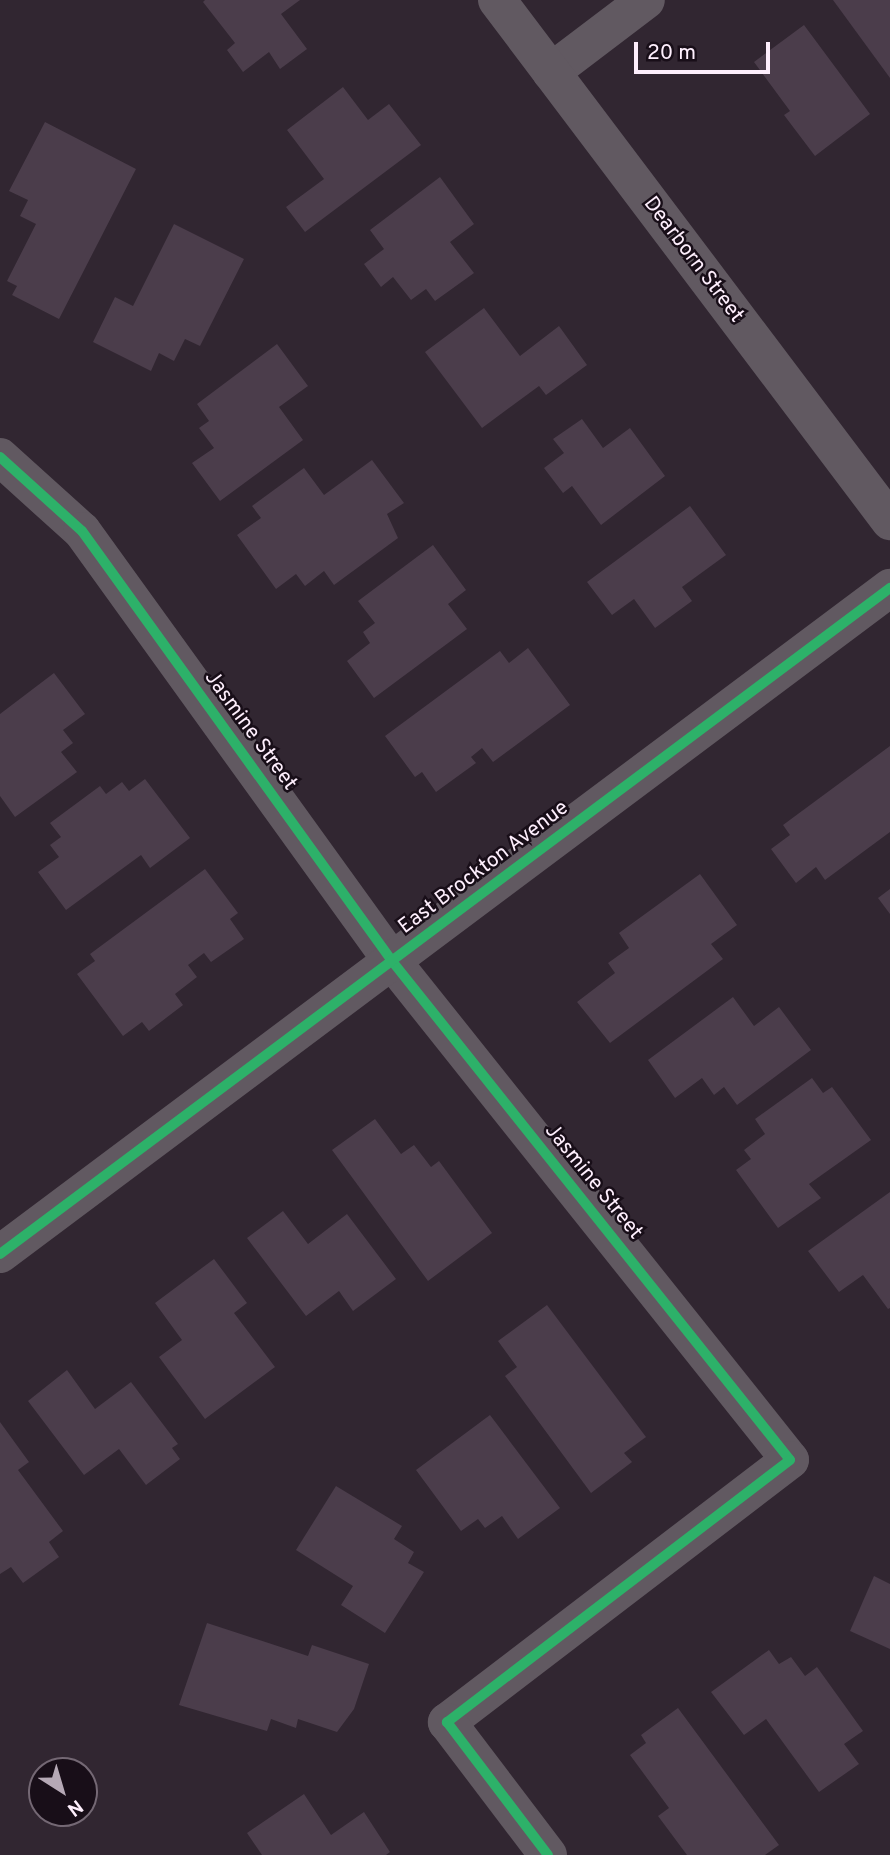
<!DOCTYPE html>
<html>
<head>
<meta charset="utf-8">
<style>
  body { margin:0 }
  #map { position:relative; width:890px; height:1855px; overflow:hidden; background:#312631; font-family:Overpass,sans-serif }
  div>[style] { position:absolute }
  .building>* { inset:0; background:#4b3d4b }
  .minor>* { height:38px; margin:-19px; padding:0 19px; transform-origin:19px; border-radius:19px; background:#615961 }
  .tertiary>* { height:38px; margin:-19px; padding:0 19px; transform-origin:19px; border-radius:19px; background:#615961 }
  .cycleway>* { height:10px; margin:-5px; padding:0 5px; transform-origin:5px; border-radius:5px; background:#2db169 }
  span { translate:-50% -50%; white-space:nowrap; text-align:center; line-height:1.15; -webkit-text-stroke:5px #180e18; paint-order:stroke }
  .street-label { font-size:21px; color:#feeffd }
  .north { position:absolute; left:28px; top:1757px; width:70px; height:70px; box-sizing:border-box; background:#180e18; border:2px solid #746874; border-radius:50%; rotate:143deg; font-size:19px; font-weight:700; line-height:28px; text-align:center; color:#feeffd }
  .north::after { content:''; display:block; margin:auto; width:24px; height:32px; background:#b6a9b6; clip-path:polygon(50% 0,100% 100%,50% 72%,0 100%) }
  .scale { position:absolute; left:634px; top:42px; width:136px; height:32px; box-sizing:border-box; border:4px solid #feeffd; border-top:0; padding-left:9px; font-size:21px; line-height:24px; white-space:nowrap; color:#feeffd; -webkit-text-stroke:5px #180e18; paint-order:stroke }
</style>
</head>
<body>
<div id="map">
  <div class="building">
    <div style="clip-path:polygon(205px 0,300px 0,281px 14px,307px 49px,280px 69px,269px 52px,243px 72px,227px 50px,235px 43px,203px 2px)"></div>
    <div style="clip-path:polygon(833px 0,890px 0,890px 78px)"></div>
    <div style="clip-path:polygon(804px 25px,870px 114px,815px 156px,784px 115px,790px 111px,754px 62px)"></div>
    <div style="clip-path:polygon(343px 87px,368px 120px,389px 104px,421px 145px,305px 232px,286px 207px,324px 179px,287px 130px)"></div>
    <div style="clip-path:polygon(45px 122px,136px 169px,59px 319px,12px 295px,17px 286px,7px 281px,36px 224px,20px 216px,28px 200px,9px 191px)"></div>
    <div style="clip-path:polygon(440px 177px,474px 224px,450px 242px,474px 273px,435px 301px,426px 289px,411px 300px,393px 277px,381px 287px,364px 264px,384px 249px,370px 230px)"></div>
    <div style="clip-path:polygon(174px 224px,244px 259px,200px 346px,185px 339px,174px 361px,159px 353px,151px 371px,93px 342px,115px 297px,133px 306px)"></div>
    <div style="clip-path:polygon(484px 308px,520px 356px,559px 326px,587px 365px,546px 395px,539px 386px,482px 428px,425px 352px)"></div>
    <div style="clip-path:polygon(277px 344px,308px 386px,279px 407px,303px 440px,220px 501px,192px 463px,214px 448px,199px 428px,209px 421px,197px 404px)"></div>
    <div style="clip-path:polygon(582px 419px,603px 448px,630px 428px,665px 476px,601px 525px,572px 486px,563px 493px,544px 468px,564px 453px,553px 439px)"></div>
    <div style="clip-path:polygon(372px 460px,404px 503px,387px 514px,398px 538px,334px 585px,324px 571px,305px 586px,296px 574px,276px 589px,237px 535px,261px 518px,252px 506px,304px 468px,324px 495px)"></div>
    <div style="clip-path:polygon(690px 506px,726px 555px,682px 587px,692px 601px,655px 628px,634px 599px,612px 615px,587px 582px)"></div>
    <div style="clip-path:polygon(433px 545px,466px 590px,448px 604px,467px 629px,374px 698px,347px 661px,370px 643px,363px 632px,375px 623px,358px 601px)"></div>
    <div style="clip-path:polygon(528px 648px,570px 705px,493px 762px,482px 748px,471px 757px,476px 763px,436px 792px,422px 772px,415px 777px,385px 736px,500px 651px,509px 663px)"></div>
    <div style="clip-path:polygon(54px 673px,85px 714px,63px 730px,73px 743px,61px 752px,77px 772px,15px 817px,0 796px,0 714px)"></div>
    <div style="clip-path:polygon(890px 746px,890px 832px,825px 880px,816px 867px,796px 883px,771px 849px,790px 835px,783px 825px)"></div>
    <div style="clip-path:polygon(145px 779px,190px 838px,150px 868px,141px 855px,66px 910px,38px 872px,59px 857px,50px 845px,61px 837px,50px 823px,100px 786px,106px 794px,122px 782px,129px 791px)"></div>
    <div style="clip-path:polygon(205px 869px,238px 913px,230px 919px,244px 939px,211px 962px,204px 953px,188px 965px,197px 977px,175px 994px,183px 1005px,149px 1031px,142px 1022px,123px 1036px,77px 974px,95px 961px,90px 954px)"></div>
    <div style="clip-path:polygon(700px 874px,737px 925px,711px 944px,723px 959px,610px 1043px,577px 1002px,615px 973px,608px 963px,629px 948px,619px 933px)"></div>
    <div style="clip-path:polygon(890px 889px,890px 914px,878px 898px)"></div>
    <div style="clip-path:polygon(733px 997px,754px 1026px,779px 1007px,811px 1050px,737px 1105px,724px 1087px,714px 1095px,702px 1078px,675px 1098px,648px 1060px)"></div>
    <div style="clip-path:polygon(812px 1078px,823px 1093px,832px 1087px,871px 1140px,809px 1184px,821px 1198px,778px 1228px,736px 1170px,751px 1159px,744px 1150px,765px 1134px,755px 1119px)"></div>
    <div style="clip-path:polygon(375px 1119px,401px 1154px,414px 1145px,431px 1167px,439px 1161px,492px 1233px,428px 1281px,332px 1150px)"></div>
    <div style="clip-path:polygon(890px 1192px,890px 1308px,888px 1309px,863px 1275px,839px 1292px,808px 1251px)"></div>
    <div style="clip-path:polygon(283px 1211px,308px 1244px,347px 1214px,396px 1279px,353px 1311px,339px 1291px,306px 1316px,247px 1238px)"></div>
    <div style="clip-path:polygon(214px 1259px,247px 1303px,234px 1313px,275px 1367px,205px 1419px,159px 1357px,182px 1340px,155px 1303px)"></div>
    <div style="clip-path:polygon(547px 1305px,646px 1437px,624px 1453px,632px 1462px,591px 1493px,505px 1376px,517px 1367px,498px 1341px)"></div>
    <div style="clip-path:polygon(67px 1370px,95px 1409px,131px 1382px,178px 1444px,172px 1448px,180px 1459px,146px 1485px,119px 1449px,84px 1475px,28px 1401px)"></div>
    <div style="clip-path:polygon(490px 1415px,560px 1508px,518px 1539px,502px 1516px,485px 1528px,478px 1519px,461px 1531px,416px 1470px)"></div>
    <div style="clip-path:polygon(0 1422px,29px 1462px,18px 1470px,63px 1531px,49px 1542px,59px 1557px,23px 1583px,11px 1567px,0 1574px)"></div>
    <div style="clip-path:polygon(336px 1486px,402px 1526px,394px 1539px,414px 1552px,408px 1563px,424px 1572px,385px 1633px,341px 1605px,353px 1586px,296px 1550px)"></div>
    <div style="clip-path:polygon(874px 1576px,890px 1584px,890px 1649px,850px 1631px)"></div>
    <div style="clip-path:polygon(207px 1623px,308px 1656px,312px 1645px,369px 1664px,354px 1709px,337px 1732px,298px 1719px,296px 1728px,271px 1719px,267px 1731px,179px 1705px)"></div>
    <div style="clip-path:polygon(769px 1650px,779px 1664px,791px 1657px,805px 1676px,817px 1667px,863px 1731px,844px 1744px,859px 1764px,819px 1792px,766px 1719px,744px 1735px,711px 1692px)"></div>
    <div style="clip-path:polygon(678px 1708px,779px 1845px,765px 1855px,687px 1855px,658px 1816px,669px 1808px,630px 1755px,646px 1743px,641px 1735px)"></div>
    <div style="clip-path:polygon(304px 1794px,331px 1835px,364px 1812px,390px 1852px,386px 1855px,262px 1855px,247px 1833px)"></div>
  </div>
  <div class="minor">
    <div style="left:551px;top:72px;width:119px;rotate:-37.2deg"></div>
    <div style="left:0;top:457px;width:110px;rotate:42.1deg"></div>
    <div style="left:82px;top:531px;width:530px;rotate:54.21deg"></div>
    <div style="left:392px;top:961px;width:638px;rotate:51.42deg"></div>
    <div style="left:790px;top:1460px;width:432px;rotate:142.6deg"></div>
    <div style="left:447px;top:1722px;width:167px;rotate:52.8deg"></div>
    <div style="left:0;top:1254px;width:1112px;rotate:-36.81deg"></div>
  </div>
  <div class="tertiary">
    <div style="left:497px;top:0;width:653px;rotate:52.97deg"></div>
  </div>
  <div class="cycleway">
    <div style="left:0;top:457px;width:110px;rotate:42.1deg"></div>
    <div style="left:82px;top:531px;width:530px;rotate:54.21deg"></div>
    <div style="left:392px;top:961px;width:638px;rotate:51.42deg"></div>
    <div style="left:790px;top:1460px;width:432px;rotate:142.6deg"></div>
    <div style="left:447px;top:1722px;width:167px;rotate:52.8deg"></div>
    <div style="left:0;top:1254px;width:1112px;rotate:-36.81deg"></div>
  </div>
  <div class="street-label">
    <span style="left:693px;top:260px;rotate:53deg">Dearborn Street</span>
    <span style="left:250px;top:731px;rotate:54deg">Jasmine Street</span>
    <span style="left:484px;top:868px;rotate:-37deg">East Brockton Avenue</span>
    <span style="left:593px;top:1182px;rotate:51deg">Jasmine Street</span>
  </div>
  <div class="north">N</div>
  <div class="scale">20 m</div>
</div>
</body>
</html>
